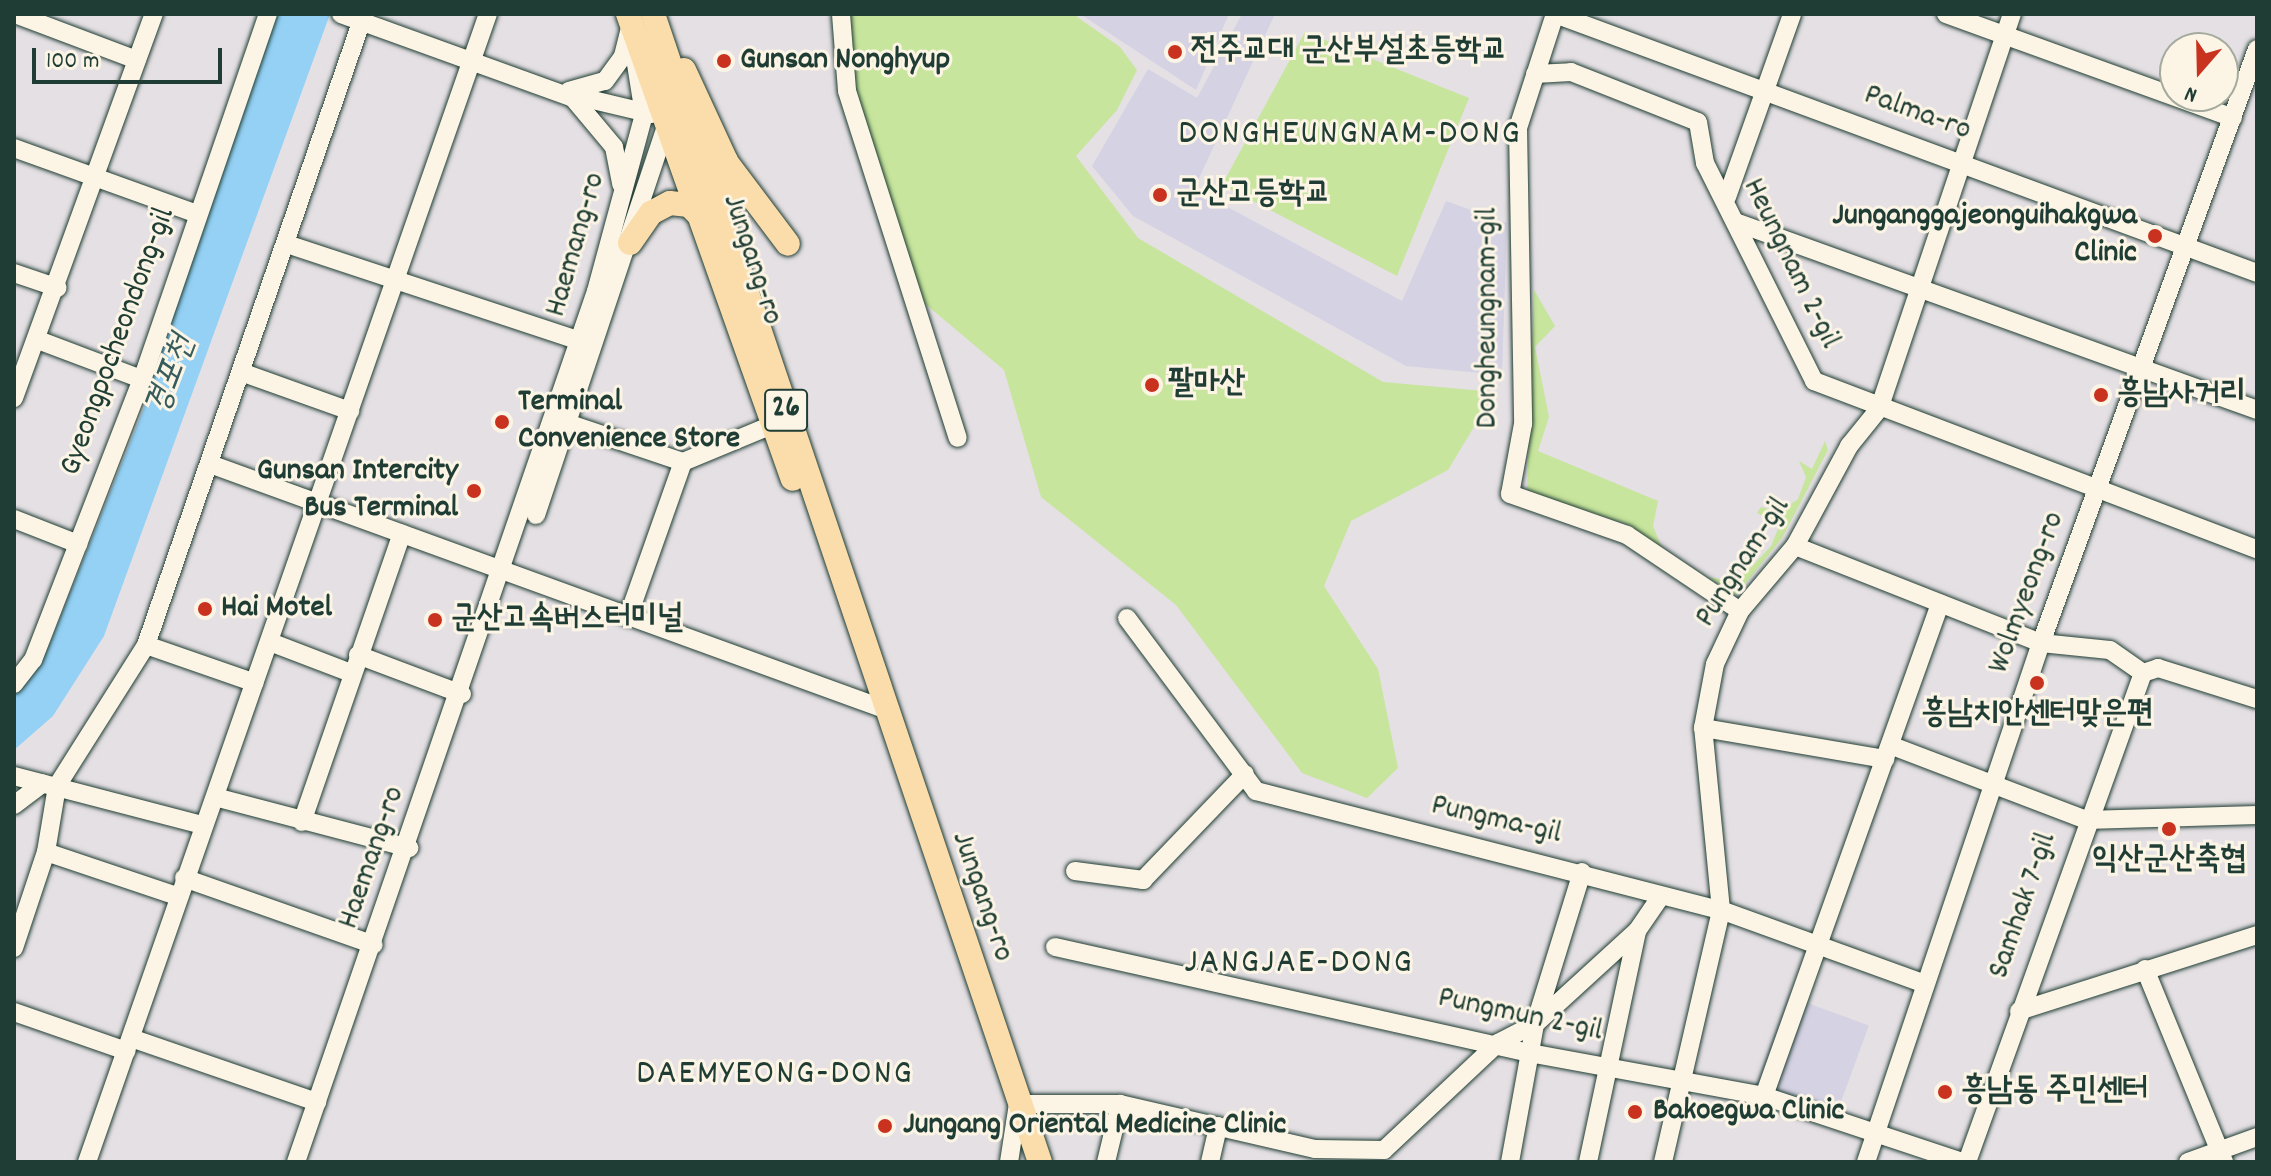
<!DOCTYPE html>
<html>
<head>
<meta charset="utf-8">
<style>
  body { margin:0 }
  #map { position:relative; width:2271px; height:1176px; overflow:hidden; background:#e5e0e4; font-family:Dekko,"Poor Story",sans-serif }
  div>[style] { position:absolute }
  .built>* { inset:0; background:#d5d2e3; transform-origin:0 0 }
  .green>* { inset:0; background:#c7e59c }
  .water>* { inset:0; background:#94d1f5 }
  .roads { filter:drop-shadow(0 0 2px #1f3d34) drop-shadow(0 0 2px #1f3d34) }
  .minor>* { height:18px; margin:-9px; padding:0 9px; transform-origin:9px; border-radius:9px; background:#fcf5e5 }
  .major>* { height:24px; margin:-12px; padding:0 12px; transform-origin:12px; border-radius:12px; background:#fbddab }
  .dots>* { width:22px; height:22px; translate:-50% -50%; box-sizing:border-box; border:4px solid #fcf5e5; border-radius:50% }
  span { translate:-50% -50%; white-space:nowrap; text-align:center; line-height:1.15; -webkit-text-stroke:6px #fcf5e5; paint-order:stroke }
  .shield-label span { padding:2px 6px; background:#fcf5e5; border:2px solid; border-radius:6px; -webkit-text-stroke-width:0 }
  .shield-label { font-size:30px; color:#1f3d34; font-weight:700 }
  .poi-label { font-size:32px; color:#1f3d34; font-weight:700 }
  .left { translate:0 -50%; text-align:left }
  .right { translate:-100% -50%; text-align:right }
  .street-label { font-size:32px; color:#1f3d34 }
  .water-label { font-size:34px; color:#365b5b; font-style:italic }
  .quarter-label { font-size:36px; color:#1f3d34; letter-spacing:2px }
  .frame { position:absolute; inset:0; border:16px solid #1f3d34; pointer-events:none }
  .north { position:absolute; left:2159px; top:32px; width:80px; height:80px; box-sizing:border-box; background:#fcf5e5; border:2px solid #a4ab9e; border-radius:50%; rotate:200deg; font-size:22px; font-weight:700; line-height:32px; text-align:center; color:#1f3d34 }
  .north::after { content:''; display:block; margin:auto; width:28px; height:36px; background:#c8321e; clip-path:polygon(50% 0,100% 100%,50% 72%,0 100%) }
  .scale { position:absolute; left:32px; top:48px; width:190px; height:36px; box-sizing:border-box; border:4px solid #1f3d34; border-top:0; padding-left:10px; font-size:24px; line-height:28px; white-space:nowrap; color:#1f3d34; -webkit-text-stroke:6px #fcf5e5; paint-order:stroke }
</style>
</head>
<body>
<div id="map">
  <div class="built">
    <div style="clip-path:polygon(1080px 14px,1229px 14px,1196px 90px)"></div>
    <div style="clip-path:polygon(1242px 14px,1275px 14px,1194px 189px,1402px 301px,1446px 201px,1507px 223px,1502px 375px,1406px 366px,1133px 216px,1092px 166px,1148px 69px,1197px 98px)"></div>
    <div style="left:1788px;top:996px;width:86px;height:102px;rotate:20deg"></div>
  </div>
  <div class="green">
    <div style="clip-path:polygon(846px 14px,1073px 14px,1120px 47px,1137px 70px,1117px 110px,1076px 156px,1138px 238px,1383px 382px,1495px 392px,1448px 470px,1351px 521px,1324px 586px,1378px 669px,1398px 768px,1367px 798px,1302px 773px,1176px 605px,1041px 497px,1004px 370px,923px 302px,849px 85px)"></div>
    <div style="clip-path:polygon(1305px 32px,1469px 98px,1397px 276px,1222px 185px)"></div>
    <div style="clip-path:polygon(1534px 290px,1555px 326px,1535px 347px,1549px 417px,1538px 451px,1658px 501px,1653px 526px,1662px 548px,1629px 525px,1527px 491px)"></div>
    <div style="clip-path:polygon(1825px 441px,1828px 450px,1782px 538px,1736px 595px,1708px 577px,1737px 582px,1771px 546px,1780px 524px,1757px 513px,1761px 507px,1780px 512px,1798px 499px,1806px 477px,1799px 461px,1812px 469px)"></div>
  </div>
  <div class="water">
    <div style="clip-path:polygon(275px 14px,330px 14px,104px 636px,53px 716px,14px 750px,14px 689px,48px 648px,153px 385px,152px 365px)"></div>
  </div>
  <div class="roads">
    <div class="minor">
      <div style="left:15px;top:14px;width:130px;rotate:20.7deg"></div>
      <div style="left:341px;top:14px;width:247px;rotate:19.9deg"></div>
      <div style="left:573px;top:98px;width:64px;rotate:50.1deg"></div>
      <div style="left:614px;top:147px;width:38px;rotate:79deg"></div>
      <div style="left:841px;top:14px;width:77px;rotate:85.5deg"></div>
      <div style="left:847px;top:91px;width:364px;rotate:72.3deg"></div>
      <div style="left:1555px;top:14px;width:748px;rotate:20.25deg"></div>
      <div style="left:1555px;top:14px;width:120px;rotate:108deg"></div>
      <div style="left:1518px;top:128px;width:296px;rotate:89deg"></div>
      <div style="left:1523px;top:424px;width:71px;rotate:100.5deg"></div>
      <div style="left:1510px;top:494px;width:124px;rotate:19.3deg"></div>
      <div style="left:1627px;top:535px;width:136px;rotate:33.9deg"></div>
      <div style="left:1946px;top:14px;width:305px;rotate:19.9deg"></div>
      <div style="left:1535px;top:74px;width:36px;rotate:-3deg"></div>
      <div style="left:1571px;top:72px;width:136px;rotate:21.5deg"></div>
      <div style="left:1698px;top:122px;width:42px;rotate:80.3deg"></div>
      <div style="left:1705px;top:163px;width:244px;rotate:63.4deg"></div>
      <div style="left:1814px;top:381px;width:474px;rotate:20.8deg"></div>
      <div style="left:569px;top:91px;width:37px;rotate:-16deg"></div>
      <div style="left:605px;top:81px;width:31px;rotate:-54deg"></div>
      <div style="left:623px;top:56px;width:30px;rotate:-76deg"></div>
      <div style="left:576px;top:96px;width:78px;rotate:13.3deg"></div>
      <div style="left:14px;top:148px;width:195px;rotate:19.8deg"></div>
      <div style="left:1727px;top:197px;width:194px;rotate:-70.4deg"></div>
      <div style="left:1738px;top:223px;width:552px;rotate:19.81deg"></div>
      <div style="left:290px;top:245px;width:305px;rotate:18.3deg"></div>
      <div style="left:14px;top:273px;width:46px;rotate:18.8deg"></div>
      <div style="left:38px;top:340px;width:110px;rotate:20.7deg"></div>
      <div style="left:241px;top:372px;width:116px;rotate:19.7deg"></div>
      <div style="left:14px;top:398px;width:409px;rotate:-70deg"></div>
      <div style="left:570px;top:424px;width:119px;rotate:18.6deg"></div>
      <div style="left:683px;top:462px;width:109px;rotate:-22.6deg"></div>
      <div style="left:210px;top:464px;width:720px;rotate:19.97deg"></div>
      <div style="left:536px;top:515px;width:413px;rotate:-71.5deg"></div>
      <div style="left:14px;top:519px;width:69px;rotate:21.3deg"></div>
      <div style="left:1795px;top:546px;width:264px;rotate:21.5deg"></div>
      <div style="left:2041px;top:643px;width:69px;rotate:5.8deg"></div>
      <div style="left:2110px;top:650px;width:40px;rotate:34.9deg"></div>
      <div style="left:628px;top:617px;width:164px;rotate:-70.5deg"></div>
      <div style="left:1127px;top:618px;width:216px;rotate:53.3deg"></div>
      <div style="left:1256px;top:791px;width:480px;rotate:14.4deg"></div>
      <div style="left:1721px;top:910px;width:217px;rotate:19.9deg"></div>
      <div style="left:270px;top:642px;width:87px;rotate:20.9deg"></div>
      <div style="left:146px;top:645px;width:115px;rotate:19.2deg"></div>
      <div style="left:358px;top:655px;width:111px;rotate:20.6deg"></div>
      <div style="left:2143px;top:673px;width:16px;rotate:-18deg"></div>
      <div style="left:2158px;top:668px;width:104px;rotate:17.4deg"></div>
      <div style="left:14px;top:684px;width:31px;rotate:-52deg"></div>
      <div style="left:33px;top:660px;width:310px;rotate:-68.8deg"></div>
      <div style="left:145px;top:371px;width:378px;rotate:-71deg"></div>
      <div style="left:1703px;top:728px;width:185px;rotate:9.7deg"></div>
      <div style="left:1890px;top:745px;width:210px;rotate:20.9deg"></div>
      <div style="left:2086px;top:820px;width:171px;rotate:-1.7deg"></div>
      <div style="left:14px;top:776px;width:194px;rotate:14.6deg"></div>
      <div style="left:215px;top:797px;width:201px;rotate:14.7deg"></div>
      <div style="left:14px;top:805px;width:36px;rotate:-37deg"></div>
      <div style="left:302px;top:822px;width:305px;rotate:-70.9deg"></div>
      <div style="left:46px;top:852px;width:138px;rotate:18.6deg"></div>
      <div style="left:1075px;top:871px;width:69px;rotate:7.5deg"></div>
      <div style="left:1143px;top:880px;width:147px;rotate:-46.1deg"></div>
      <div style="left:184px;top:878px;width:201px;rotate:19.4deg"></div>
      <div style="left:1055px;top:947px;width:492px;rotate:12.6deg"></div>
      <div style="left:1535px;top:1054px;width:233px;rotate:10.4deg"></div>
      <div style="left:1764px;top:1096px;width:209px;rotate:18.4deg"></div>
      <div style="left:14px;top:948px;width:101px;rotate:-71.6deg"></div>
      <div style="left:46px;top:852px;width:67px;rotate:-80.5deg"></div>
      <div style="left:57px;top:786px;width:167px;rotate:-57.7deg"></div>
      <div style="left:146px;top:645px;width:668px;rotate:-70.94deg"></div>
      <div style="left:2145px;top:969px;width:209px;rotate:67.7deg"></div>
      <div style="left:2019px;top:1011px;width:250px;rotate:-17.7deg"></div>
      <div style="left:14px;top:1012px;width:119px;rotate:19.2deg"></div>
      <div style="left:131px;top:1038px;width:197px;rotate:19deg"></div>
      <div style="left:1764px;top:1096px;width:523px;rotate:-70.32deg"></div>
      <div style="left:87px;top:1162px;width:1216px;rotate:-70.75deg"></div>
      <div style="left:296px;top:1162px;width:921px;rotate:-70.99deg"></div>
      <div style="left:596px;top:291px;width:183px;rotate:-74.8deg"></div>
      <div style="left:644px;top:114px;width:57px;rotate:-99.1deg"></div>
      <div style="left:1009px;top:1162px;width:59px;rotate:-81.2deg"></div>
      <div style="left:1018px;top:1104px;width:102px"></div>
      <div style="left:1120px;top:1104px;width:200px;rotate:13deg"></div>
      <div style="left:1315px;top:1149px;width:69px;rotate:0.8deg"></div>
      <div style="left:1384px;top:1150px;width:156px;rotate:-43.2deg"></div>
      <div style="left:1498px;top:1043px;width:42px;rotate:-27.2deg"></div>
      <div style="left:1535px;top:1024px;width:138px;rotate:-42.4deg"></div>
      <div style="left:1637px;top:931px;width:42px;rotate:-55.6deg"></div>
      <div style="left:1106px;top:1162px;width:60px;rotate:-76.4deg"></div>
      <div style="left:1210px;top:1162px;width:37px;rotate:-77deg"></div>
      <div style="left:1510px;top:1162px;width:140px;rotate:-79.7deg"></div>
      <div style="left:1535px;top:1024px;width:159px;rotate:-72.8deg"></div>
      <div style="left:1588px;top:1162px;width:236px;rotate:-78deg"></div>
      <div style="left:1663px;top:1162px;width:259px;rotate:-77deg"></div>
      <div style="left:1721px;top:910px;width:183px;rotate:-95.6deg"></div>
      <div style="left:1703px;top:728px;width:65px;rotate:-79.4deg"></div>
      <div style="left:1715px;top:664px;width:59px;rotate:-64.7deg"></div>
      <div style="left:1740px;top:611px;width:85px;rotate:-49.8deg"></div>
      <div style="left:1795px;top:546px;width:114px;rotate:-61.6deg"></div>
      <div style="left:1849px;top:446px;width:48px;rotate:-51deg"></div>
      <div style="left:1879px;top:409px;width:417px;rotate:-71.4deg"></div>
      <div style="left:1866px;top:1162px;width:548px;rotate:-71.37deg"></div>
      <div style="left:2041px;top:643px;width:632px;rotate:-70.02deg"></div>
      <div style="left:1967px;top:1162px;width:520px;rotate:-70.21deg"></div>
      <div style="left:2188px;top:1162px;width:73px;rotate:-19.9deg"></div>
    </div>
    <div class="major">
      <div style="left:628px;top:14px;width:493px;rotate:70.5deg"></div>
      <div style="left:653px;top:14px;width:1211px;rotate:71.37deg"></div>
      <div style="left:684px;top:70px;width:100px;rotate:65.2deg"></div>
      <div style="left:726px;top:161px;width:55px;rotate:89deg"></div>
      <div style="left:727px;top:163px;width:101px;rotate:53deg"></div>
      <div style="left:630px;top:243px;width:37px;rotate:-55deg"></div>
      <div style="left:651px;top:213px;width:21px;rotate:-28deg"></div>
      <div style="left:670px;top:203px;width:19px;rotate:6deg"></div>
      <div style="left:689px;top:205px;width:24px;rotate:45deg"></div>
    </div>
  </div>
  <div class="dots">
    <div style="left:1175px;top:52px;background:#c8321e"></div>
    <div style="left:724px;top:61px;background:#c8321e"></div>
    <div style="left:1160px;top:195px;background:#c8321e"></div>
    <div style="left:2155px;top:236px;background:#c8321e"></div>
    <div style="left:1152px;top:385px;background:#c8321e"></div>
    <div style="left:2101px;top:395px;background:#c8321e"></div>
    <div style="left:502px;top:422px;background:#c8321e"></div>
    <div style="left:474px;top:491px;background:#c8321e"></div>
    <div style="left:205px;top:609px;background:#c8321e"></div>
    <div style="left:435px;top:620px;background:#c8321e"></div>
    <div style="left:2037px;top:683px;background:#c8321e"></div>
    <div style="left:2169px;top:829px;background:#c8321e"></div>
    <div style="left:1945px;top:1092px;background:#c8321e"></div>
    <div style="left:1635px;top:1112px;background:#c8321e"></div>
    <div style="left:885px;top:1126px;background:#c8321e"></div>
  </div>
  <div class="shield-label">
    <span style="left:786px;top:410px">26</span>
  </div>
  <div class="poi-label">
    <span class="left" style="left:1191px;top:52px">전주교대 군산부설초등학교</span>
    <span class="left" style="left:740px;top:61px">Gunsan Nonghyup</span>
    <span class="left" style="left:1176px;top:195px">군산고등학교</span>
    <span class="right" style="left:2137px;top:236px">Junganggajeonguihakgwa<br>Clinic</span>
    <span class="left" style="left:1168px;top:385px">팔마산</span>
    <span class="left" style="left:2117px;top:395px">흥남사거리</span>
    <span class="left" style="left:518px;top:422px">Terminal<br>Convenience Store</span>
    <span class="right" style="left:458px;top:491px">Gunsan Intercity<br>Bus Terminal</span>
    <span class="left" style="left:221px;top:609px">Hai Motel</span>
    <span class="left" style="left:451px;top:620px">군산고속버스터미널</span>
    <span style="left:2037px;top:715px">흥남치안센터맞은편</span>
    <span style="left:2169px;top:861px">익산군산축협</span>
    <span class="left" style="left:1961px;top:1092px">흥남동 주민센터</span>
    <span class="left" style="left:1653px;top:1112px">Bakoegwa Clinic</span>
    <span class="left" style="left:903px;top:1126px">Jungang Oriental Medicine Clinic</span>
  </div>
  <div class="street-label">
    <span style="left:1917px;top:114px;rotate:20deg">Palma-ro</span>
    <span style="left:577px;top:245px;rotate:-74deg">Haemang-ro</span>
    <span style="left:751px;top:260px;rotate:72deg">Jungang-ro</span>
    <span style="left:1790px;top:264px;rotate:64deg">Heungnam 2-gil</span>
    <span style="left:1489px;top:318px;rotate:-90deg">Dongheungnam-gil</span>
    <span style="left:119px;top:342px;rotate:-70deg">Gyeongpocheondong-gil</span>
    <span style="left:1744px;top:563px;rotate:-57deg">Pungnam-gil</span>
    <span style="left:2028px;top:593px;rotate:-70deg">Wolmyeong-ro</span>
    <span style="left:1496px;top:821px;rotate:13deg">Pungma-gil</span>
    <span style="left:373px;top:858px;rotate:-71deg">Haemang-ro</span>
    <span style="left:981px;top:897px;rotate:71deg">Jungang-ro</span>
    <span style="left:2024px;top:906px;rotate:-71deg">Samhak 7-gil</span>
    <span style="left:1520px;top:1016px;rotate:12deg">Pungmun 2-gil</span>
  </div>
  <div class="water-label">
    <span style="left:172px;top:376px;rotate:-69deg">경포천</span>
  </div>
  <div class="quarter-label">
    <span style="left:1350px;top:136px">DONGHEUNGNAM-DONG</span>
    <span style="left:1299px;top:965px">JANGJAE-DONG</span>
    <span style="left:775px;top:1076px">DAEMYEONG-DONG</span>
  </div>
  <div class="frame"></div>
  <div class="north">N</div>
  <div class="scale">100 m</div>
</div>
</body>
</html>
